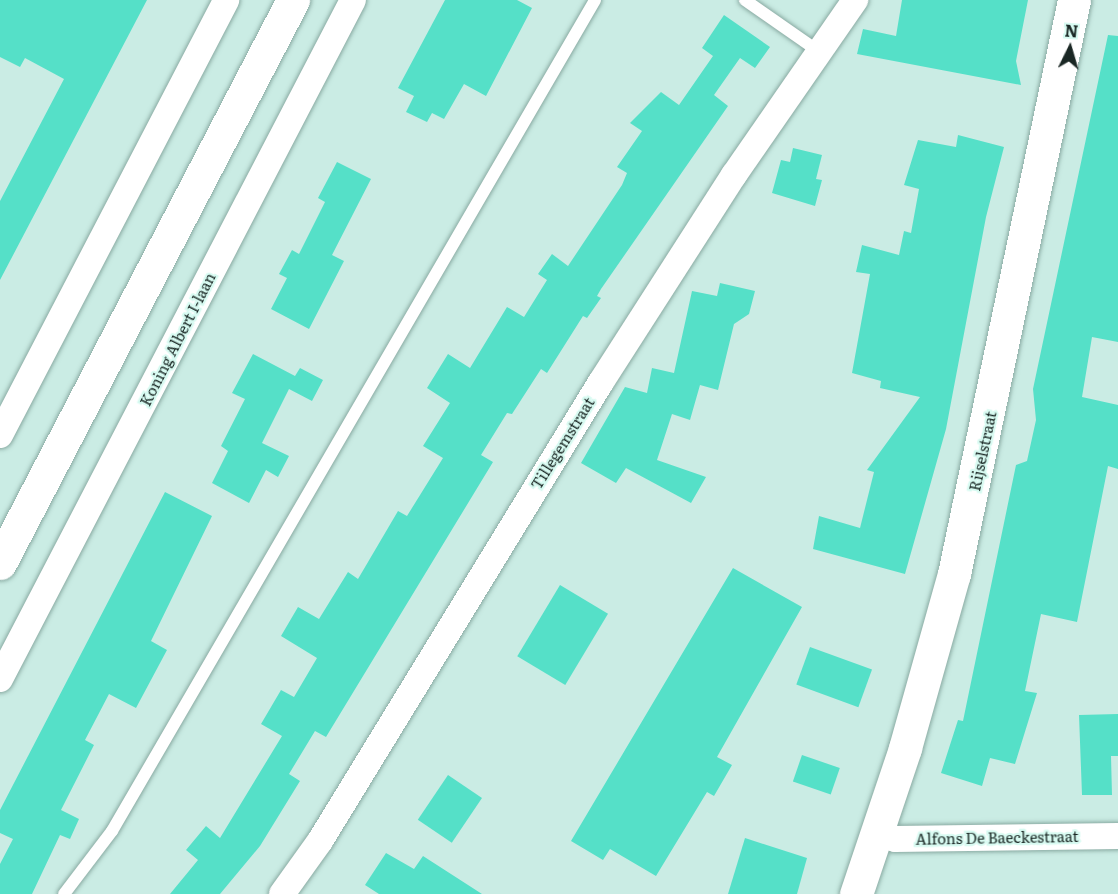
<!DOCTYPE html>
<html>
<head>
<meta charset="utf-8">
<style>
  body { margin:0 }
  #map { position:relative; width:1118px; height:894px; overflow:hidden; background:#caece4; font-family:Literata,serif }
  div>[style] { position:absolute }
  .building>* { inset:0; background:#55e0c8; transform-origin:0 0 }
  .roads { filter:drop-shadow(0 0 2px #89aaa2) drop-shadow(0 0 2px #89aaa2) }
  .lane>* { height:12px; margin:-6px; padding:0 6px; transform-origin:6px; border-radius:6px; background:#fff }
  .street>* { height:26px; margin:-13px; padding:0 13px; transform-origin:13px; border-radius:13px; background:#fff }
  .secondary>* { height:33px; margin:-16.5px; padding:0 16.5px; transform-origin:16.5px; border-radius:16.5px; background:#fff }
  span { translate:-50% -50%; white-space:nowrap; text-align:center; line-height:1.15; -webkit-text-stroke:4.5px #d7faf1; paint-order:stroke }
  .street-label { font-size:15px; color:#1a2724 }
  .north { position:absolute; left:1040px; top:18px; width:60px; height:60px; -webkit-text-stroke:4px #d7faf1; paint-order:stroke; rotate:5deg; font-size:16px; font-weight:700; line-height:24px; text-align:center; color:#1a2724 }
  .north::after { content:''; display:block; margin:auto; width:21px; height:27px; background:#1a2724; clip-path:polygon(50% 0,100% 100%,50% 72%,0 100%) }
</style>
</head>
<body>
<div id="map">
  <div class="building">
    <div style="clip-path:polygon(0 0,147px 0,0 280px,0 201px,64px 79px,25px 58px,20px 67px,0 57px)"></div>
    <div style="clip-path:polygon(445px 0,517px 0,532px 8px,486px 96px,464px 84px,444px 119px,432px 113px,427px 122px,406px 112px,414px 96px,398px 88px)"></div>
    <div style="clip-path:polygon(902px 0,1028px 0,1016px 61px,1021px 85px,857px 54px,863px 29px,896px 36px)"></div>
    <div style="clip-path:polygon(724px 15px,770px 47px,755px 68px,740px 58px,714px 95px,728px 106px,601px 289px,597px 296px,601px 298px,587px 318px,583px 316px,547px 373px,541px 369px,512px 414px,507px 413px,481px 455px,493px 462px,326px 737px,315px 731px,289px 774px,300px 781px,260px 846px,220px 894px,170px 894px,198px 860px,186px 850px,206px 826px,220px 838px,282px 736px,261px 724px,281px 690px,294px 697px,317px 658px,281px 636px,298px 607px,319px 619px,348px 572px,358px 579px,398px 511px,407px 516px,443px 458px,423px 446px,450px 403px,427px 388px,448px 354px,470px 368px,507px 307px,524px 317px,547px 280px,538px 274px,552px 254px,568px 266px,622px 185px,627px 173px,617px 167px,642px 131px,630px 123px,661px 92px,679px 105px,713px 56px,702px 48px)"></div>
    <div style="clip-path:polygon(1108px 35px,1118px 36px,1118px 342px,1092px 337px,1082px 397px,1118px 405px,1118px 469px,1108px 466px,1077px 622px,1041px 614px,1025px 691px,1037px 693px,1015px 764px,990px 758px,982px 786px,941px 773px,958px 720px,963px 721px,1016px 465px,1027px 461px,1036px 420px,1033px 389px)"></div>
    <div style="clip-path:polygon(958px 135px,1004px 147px,986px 217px,946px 429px,905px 574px,813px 549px,819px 516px,860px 528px,874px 472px,867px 470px,920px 397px,880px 388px,881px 381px,852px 373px,870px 274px,856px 272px,862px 245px,899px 255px,904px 231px,911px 233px,919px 189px,904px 185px,918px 140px,956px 147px)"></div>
    <div style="clip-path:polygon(793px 148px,822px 155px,816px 179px,822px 180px,815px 206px,772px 193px,781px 160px,790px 162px)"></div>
    <div style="clip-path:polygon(337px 162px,371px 179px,332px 255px,344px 261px,309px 329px,271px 309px,287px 278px,279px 274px,292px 250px,299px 254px,325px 202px,318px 198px)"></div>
    <div style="clip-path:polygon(720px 283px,755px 291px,749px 314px,734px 324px,718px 390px,700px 385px,690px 420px,672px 414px,657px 460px,706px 477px,691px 503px,626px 468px,616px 483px,581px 463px,625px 387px,647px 393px,652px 368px,674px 373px,692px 291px,717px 296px)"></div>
    <div style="clip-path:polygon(253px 354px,295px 376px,300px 368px,323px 380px,312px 401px,289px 389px,262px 443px,289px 456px,278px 477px,266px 470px,249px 503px,212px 483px,228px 451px,221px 446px,245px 399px,232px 393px)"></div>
    <div style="clip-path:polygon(165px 492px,212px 516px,151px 641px,167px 650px,136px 708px,109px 694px,85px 740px,94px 745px,61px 810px,79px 819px,70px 839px,60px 835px,32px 894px,0 894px,0 864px,13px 839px,0 833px,0 810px)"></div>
    <div style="clip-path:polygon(733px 568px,802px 607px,717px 757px,732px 765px,714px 796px,707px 792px,656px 876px,610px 849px,603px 860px,571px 841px)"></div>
    <div style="left:560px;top:585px;width:56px;height:83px;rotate:31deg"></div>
    <div style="left:810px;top:647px;width:66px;height:40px;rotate:20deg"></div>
    <div style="clip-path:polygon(1118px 714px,1118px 756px,1111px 756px,1112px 795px,1082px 795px,1079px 715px)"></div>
    <div style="left:802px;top:755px;width:40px;height:28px;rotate:19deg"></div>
    <div style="left:448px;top:775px;width:41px;height:54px;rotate:34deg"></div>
    <div style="clip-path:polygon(745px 838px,807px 858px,797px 894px,728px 894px)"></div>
    <div style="clip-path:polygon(386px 853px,414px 869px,423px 856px,482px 894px,379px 894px,365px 885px)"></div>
  </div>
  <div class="roads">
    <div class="lane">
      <div style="left:745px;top:0;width:89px;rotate:34.9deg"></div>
      <div style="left:64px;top:894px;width:79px;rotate:-52.7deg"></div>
      <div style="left:112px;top:831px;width:961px;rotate:-59.83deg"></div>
    </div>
    <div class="street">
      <div style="left:0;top:435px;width:490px;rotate:-62.5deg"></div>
      <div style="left:0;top:679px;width:765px;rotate:-62.53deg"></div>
      <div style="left:877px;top:833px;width:19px;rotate:18deg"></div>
      <div style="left:895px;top:839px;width:223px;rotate:-0.8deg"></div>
      <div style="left:282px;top:894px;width:65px;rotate:-54.4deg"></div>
      <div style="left:320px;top:841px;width:538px;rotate:-58.53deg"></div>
      <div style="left:601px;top:382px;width:246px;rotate:-57.3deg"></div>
      <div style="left:734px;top:175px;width:213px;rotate:-55.3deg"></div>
    </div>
    <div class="secondary">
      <div style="left:0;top:563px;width:635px;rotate:-62.51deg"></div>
      <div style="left:856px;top:894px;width:154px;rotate:-71.4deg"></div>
      <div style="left:905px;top:748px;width:181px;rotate:-74.3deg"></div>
      <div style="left:954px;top:574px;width:586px;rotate:-78.19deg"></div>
    </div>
  </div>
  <div class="street-label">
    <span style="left:177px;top:339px;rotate:-63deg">Koning Albert I-laan</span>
    <span style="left:562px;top:443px;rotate:-58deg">Tillegemstraat</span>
    <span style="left:982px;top:451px;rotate:-78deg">Rijselstraat</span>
    <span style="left:997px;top:837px;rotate:-1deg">Alfons De Baeckestraat</span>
  </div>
  <div class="north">N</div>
</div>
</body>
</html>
